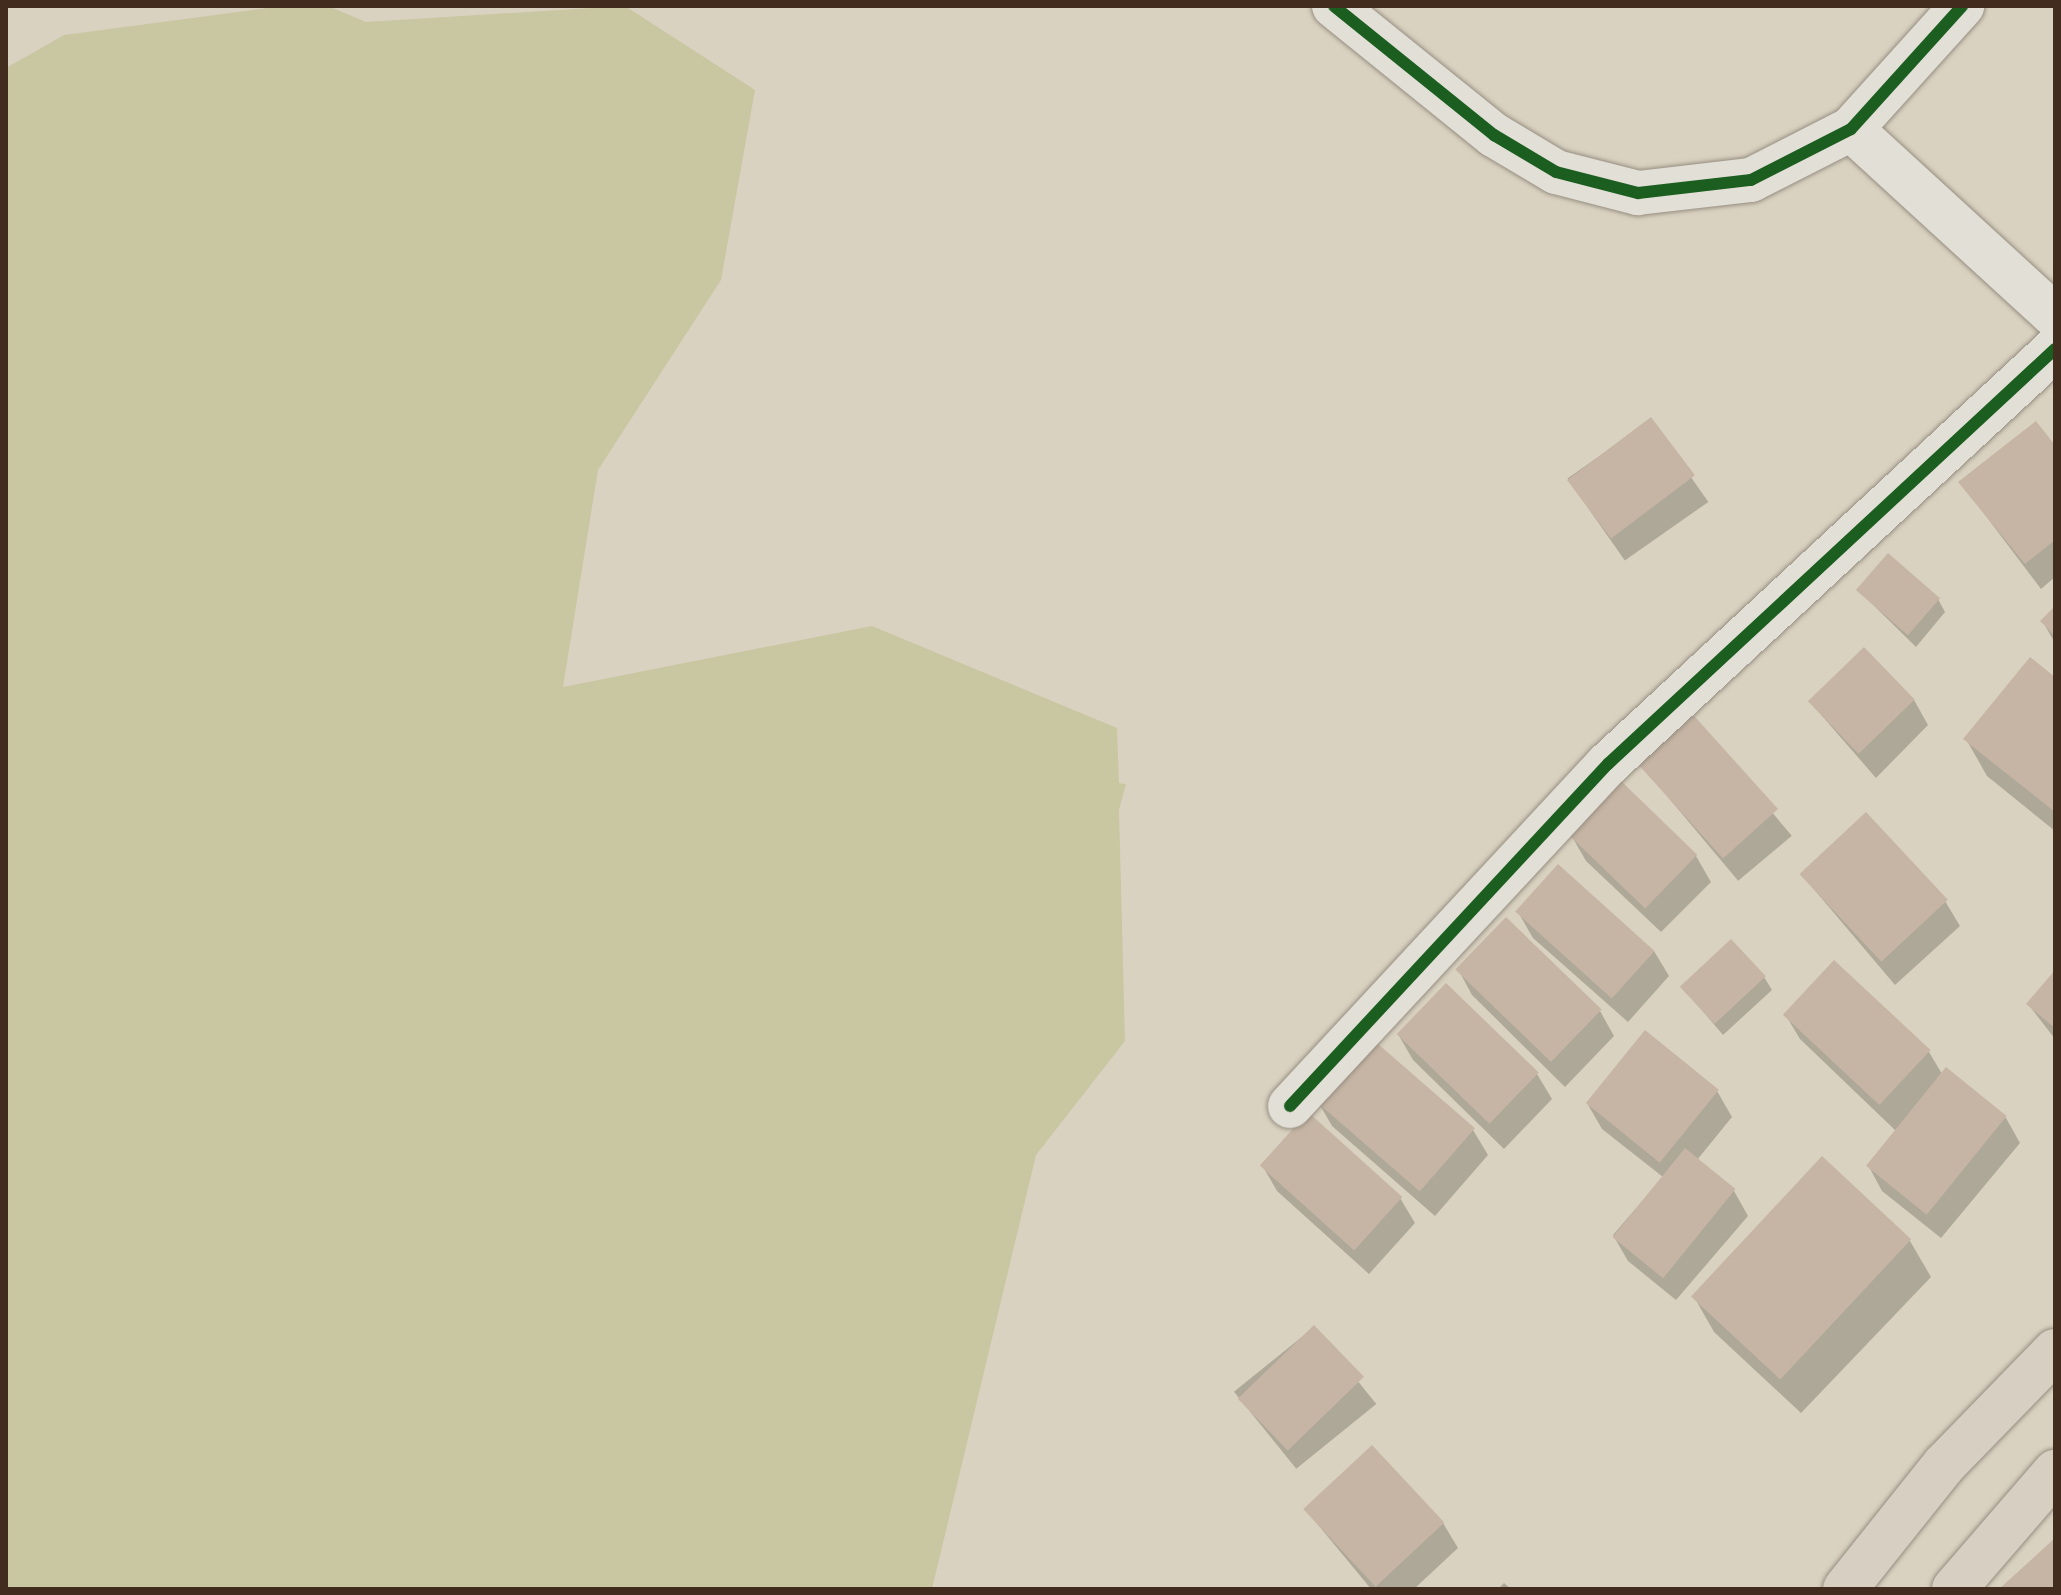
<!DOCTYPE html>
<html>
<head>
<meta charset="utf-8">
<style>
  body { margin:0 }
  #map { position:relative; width:2061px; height:1595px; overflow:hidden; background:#dad2c0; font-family:"IM FELL French Canon",serif }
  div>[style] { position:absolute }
  .green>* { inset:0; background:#c9c6a2 }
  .shadow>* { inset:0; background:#0003; transform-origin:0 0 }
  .building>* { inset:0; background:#c6b5a4; transform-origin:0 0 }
  .roads { filter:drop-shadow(0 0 2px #968e82) drop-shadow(0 0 2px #968e82) }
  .minor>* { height:44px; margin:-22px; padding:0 22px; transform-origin:22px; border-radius:22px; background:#e2dfd6 }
  .highway>* { height:44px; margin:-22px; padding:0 22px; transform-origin:22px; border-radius:22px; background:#d7cfc1 }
  .cycleway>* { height:12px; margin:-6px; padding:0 6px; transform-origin:6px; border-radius:6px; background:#1b5e20 }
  span { translate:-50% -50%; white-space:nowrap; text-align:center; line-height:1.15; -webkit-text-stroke:7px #eee4d0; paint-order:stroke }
  .frame { position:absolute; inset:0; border:8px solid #422c1d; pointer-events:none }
</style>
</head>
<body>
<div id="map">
  <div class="green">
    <div style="clip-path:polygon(283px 6px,328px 6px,366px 22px,625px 6px,755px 90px,721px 280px,598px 470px,563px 687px,872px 626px,1117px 728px,1119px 783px,1126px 784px,1119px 810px,1125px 1041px,1036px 1155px,932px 1589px,6px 1589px,6px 68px,64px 35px)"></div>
  </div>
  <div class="shadow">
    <div style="left:1651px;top:420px;width:100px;height:102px;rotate:55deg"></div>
    <div style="clip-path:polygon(2055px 448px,2055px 577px,2041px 589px,1961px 483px)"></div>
    <div style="clip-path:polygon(1858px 590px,1938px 599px,1945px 612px,1916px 647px)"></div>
    <div style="clip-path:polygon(2055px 609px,2055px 643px,2043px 622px)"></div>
    <div style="clip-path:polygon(2055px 680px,2055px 831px,1987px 776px,1966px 739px)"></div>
    <div style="clip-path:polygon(1914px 700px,1928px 725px,1876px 778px,1810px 702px)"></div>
    <div style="left:1687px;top:711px;width:163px;height:70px;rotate:50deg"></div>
    <div style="clip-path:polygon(1621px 784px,1696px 856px,1711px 882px,1661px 932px,1586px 861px,1571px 835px)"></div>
    <div style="clip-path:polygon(1801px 874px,1945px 901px,1960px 926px,1895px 985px)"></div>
    <div style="clip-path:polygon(1518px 912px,1654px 951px,1669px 976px,1628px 1022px,1533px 938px)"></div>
    <div style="clip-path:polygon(1458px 969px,1600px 1011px,1614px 1036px,1565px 1087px,1472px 995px)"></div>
    <div style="clip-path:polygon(2055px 973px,2055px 1039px,2028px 1004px)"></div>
    <div style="clip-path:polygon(1764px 977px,1772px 990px,1723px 1035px,1683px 988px)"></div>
    <div style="clip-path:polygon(1785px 1014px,1929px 1052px,1942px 1074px,1946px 1069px,2006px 1118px,2020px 1143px,1941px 1238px,1882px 1191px,1868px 1165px,1896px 1131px,1800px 1039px)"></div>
    <div style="clip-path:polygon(1398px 1034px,1537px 1074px,1552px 1099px,1504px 1149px,1413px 1060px)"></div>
    <div style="clip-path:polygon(1717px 1091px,1732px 1117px,1697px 1160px,1734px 1191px,1748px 1216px,1676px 1300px,1628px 1261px,1613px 1235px,1663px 1177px,1602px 1129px,1587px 1103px)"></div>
    <div style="clip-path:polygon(1317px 1100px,1473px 1130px,1488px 1155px,1435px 1216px,1332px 1126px)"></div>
    <div style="clip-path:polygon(1822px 1159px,1910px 1241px,1931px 1277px,1801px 1413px,1714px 1332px,1693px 1295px)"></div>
    <div style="clip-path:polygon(1262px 1165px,1400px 1198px,1415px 1223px,1369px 1274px,1277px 1191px)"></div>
    <div style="left:1314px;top:1327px;width:99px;height:103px;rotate:51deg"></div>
    <div style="clip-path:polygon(1305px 1509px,1443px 1523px,1458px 1548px,1414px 1589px,1371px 1589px)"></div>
    <div style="clip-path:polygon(1504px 1583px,1511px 1589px,1498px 1589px)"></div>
  </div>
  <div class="building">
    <div style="left:1651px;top:417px;width:73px;height:105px;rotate:53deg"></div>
    <div style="clip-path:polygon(2036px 421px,2055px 445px,2055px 540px,2025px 564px,1958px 482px)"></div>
    <div style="left:1888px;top:553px;width:69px;height:49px;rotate:41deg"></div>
    <div style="clip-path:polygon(2055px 606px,2055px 636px,2040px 621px)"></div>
    <div style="left:1864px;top:647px;width:73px;height:78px;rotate:46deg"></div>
    <div style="clip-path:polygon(2030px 657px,2055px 677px,2055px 812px,1963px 739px)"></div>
    <div style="left:1687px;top:708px;width:136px;height:74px;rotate:48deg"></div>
    <div style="left:1621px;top:781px;width:106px;height:75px;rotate:44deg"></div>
    <div style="left:1866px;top:812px;width:120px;height:91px;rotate:47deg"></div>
    <div style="left:1558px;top:864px;width:130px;height:64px;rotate:42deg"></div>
    <div style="left:1506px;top:917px;width:133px;height:73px;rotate:44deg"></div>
    <div style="left:1731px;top:939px;width:51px;height:70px;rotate:47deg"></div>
    <div style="left:1834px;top:960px;width:132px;height:75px;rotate:43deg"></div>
    <div style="clip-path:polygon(2055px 970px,2055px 1028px,2026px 1004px)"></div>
    <div style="left:1446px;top:983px;width:129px;height:71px;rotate:44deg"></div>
    <div style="left:1645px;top:1030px;width:95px;height:94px;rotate:39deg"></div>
    <div style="left:1370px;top:1037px;width:139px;height:84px;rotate:41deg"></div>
    <div style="left:1946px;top:1067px;width:78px;height:127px;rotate:39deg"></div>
    <div style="left:1308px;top:1112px;width:127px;height:72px;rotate:42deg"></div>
    <div style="left:1685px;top:1148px;width:65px;height:115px;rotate:39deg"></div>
    <div style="left:1822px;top:1156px;width:122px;height:192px;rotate:43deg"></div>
    <div style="left:1314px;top:1325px;width:72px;height:106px;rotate:46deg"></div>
    <div style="left:1372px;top:1445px;width:106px;height:94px;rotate:47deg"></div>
    <div style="clip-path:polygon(2055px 1538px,2055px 1589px,1999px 1589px)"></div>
  </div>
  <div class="roads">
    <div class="minor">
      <div style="left:1334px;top:6px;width:206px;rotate:38.9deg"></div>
      <div style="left:1494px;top:135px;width:72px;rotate:30.8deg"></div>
      <div style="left:1556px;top:172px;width:85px;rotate:14.4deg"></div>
      <div style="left:1638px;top:193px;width:114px;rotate:-6.6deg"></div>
      <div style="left:1751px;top:180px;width:112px;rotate:-27deg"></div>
      <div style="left:1851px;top:129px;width:166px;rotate:-47.9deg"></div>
      <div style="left:1851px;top:129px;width:277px;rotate:42.5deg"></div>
      <div style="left:1290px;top:1106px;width:467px;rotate:-47.1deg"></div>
      <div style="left:1608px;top:764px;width:610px;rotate:-42.87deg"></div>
    </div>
    <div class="highway">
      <div style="left:1845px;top:1589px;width:159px;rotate:-51.4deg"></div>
      <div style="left:1944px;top:1465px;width:159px;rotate:-45.8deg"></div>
      <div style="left:1954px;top:1589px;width:155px;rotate:-49.2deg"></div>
    </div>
  </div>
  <div class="cycleway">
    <div style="left:1334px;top:6px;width:206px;rotate:38.9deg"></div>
    <div style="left:1494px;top:135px;width:72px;rotate:30.8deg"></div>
    <div style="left:1556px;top:172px;width:85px;rotate:14.4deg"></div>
    <div style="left:1638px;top:193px;width:114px;rotate:-6.6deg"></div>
    <div style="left:1751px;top:180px;width:112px;rotate:-27deg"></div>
    <div style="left:1851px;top:129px;width:166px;rotate:-47.9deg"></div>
    <div style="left:1290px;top:1106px;width:467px;rotate:-47.1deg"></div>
    <div style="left:1608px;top:764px;width:610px;rotate:-42.87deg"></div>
  </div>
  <div class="frame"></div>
</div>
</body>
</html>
